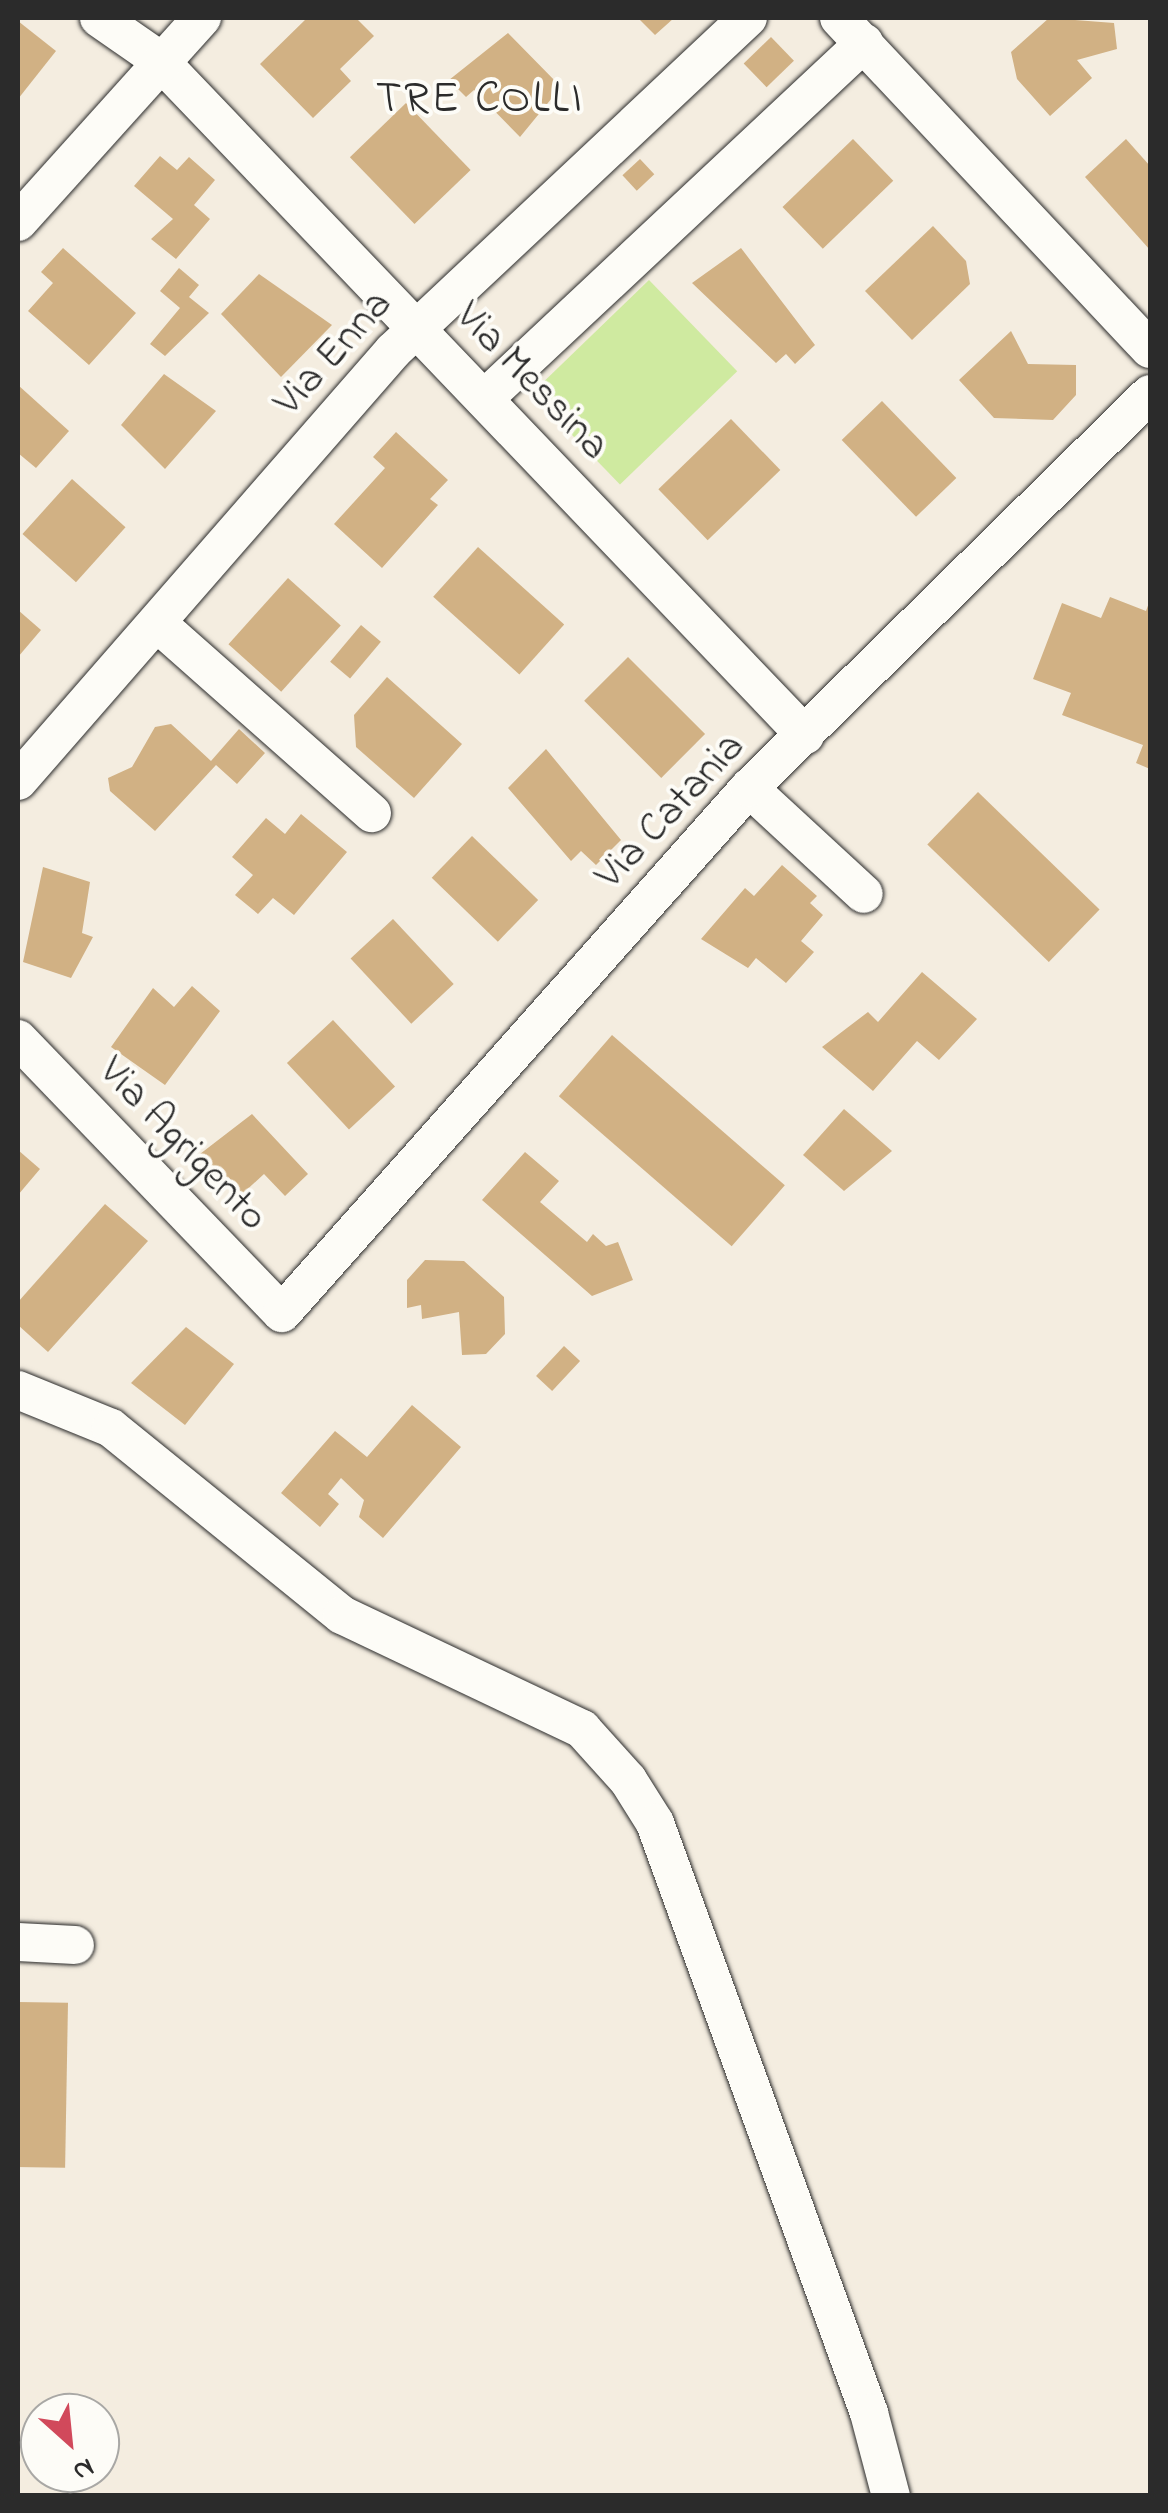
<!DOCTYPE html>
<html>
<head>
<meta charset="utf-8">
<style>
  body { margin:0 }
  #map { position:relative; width:1168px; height:2513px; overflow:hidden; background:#f4ede0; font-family:"Indie Flower",sans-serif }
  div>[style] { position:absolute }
  .green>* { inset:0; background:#cfeaa0; transform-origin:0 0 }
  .building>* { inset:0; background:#d1b184; transform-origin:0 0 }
  .roads { filter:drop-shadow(0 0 2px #2b2b2b) drop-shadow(0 0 2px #2b2b2b) }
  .street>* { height:38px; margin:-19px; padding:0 19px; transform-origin:19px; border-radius:19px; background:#fdfcf7 }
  span { translate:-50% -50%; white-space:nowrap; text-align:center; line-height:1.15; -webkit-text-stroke:8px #fdfcf7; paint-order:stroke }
  .street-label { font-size:42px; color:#2b2b2b }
  .neighbourhood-label { font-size:45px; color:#2b2b2b; letter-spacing:2.5px }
  .frame { position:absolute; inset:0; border:20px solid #2b2b2b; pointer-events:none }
  .north { position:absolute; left:20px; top:2393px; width:100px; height:100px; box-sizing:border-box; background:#fdfcf7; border:2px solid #a9a8a5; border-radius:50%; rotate:153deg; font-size:28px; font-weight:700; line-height:40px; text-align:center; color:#2b2b2b }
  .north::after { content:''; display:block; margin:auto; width:35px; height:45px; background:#d1495b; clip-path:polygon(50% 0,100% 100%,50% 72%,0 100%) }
</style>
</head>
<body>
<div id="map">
  <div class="green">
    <div style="left:649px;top:280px;width:127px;height:163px;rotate:46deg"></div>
  </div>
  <div class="building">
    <div style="clip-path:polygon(307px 18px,356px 18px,374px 36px,340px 69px,351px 81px,313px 118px,260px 64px)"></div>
    <div style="clip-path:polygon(638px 18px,674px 18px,655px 35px)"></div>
    <div style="clip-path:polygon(1049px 18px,1114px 23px,1117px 49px,1077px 60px,1092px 78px,1050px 116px,1017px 79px,1011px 52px)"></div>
    <div style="clip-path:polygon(18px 21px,56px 51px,18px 99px)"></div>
    <div style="clip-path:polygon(508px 33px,561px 87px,520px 137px,474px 90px,466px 97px,449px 80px)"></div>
    <div style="left:771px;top:37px;width:33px;height:38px;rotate:46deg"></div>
    <div style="left:406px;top:103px;width:93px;height:78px;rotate:46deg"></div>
    <div style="left:853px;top:139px;width:58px;height:98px;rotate:46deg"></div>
    <div style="clip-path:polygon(1126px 139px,1150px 166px,1150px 250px,1085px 177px)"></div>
    <div style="clip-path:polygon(160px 156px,177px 170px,189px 157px,215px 180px,194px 205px,210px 219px,176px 259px,151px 239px,173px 219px,134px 186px)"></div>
    <div style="left:640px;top:159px;width:21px;height:24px;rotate:47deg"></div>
    <div style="clip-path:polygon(933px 226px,966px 261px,970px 284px,912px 340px,865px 291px)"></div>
    <div style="clip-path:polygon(63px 248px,136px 313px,89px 365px,28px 311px,53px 283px,41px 272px)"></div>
    <div style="clip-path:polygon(741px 248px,815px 345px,795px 364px,786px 354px,776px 363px,692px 283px)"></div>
    <div style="clip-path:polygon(179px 268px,199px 285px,189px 297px,209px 313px,165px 356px,150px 344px,180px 308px,160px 291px)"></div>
    <div style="clip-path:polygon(259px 274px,332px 325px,281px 377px,221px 314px)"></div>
    <div style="clip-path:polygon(1011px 331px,1028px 364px,1076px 365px,1076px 395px,1053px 420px,994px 418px,959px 380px)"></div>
    <div style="clip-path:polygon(164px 374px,216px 411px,165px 469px,121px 425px)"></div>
    <div style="clip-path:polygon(18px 385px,69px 431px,36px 468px,18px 453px)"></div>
    <div style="left:882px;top:401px;width:107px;height:56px;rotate:46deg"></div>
    <div style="left:731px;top:419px;width:71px;height:101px;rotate:46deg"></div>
    <div style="clip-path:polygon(396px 432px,448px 480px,430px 499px,438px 505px,382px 568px,334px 524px,385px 468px,373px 457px)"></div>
    <div style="left:72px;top:479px;width:72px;height:74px;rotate:42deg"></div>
    <div style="left:478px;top:547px;width:116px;height:67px;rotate:42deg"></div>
    <div style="left:288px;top:578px;width:71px;height:89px;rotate:42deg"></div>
    <div style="clip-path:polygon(1110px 597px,1146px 611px,1150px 600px,1150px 769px,1136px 763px,1143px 745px,1062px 715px,1071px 693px,1033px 679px,1062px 603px,1101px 618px)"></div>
    <div style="clip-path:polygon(18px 610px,41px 630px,18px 657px)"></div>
    <div style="left:361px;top:625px;width:26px;height:48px;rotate:40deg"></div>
    <div style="left:628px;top:657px;width:109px;height:62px;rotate:45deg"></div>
    <div style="clip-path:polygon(387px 677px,462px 744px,414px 798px,356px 747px,354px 715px)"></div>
    <div style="clip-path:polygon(171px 724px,211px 761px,239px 729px,265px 753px,237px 784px,216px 765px,155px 831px,110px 791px,108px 778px,132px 767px,155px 727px)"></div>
    <div style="clip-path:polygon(546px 749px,621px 840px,596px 865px,581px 851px,571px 861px,508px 788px)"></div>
    <div style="left:978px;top:792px;width:169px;height:73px;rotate:44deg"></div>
    <div style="clip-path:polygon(301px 814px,347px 852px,294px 915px,273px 898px,258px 914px,235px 895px,253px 875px,232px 857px,266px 818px,285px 834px)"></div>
    <div style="left:472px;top:836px;width:92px;height:58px;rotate:44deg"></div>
    <div style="clip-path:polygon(782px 865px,817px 896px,810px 903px,823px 915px,801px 941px,814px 952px,786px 983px,756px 958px,748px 968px,701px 939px,745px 888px,754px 896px)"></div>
    <div style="clip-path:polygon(43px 867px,90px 882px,82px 933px,93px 937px,71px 978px,23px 962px)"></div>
    <div style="left:393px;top:919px;width:89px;height:58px;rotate:47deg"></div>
    <div style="clip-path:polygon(922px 972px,977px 1019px,939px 1060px,917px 1041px,873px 1091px,822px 1047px,868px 1012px,878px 1022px)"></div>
    <div style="clip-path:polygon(192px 986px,220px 1011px,165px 1085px,111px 1047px,153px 988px,174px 1007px)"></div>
    <div style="left:333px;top:1020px;width:91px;height:63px;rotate:47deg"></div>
    <div style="left:612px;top:1035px;width:229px;height:81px;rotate:41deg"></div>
    <div style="clip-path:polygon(844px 1109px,892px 1151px,844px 1191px,803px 1155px)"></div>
    <div style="clip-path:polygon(252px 1114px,308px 1174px,285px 1196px,264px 1174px,240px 1196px,200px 1154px)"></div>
    <div style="clip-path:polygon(18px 1150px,40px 1169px,18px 1195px)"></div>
    <div style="clip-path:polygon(525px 1152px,559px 1181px,540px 1202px,587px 1242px,593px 1234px,606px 1246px,618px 1242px,633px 1280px,592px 1296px,482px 1200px)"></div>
    <div style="clip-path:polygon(105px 1204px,148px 1241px,48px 1352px,18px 1325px,18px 1302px)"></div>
    <div style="clip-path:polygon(425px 1260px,464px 1261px,504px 1297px,505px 1334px,486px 1354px,462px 1355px,459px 1312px,422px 1319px,421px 1305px,407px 1308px,407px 1280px)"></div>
    <div style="clip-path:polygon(186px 1327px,234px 1364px,185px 1425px,131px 1383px)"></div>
    <div style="left:564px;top:1346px;width:22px;height:41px;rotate:43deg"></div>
    <div style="clip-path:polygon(412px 1405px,461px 1447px,383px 1538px,359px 1517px,364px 1500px,341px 1478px,328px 1494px,339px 1504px,320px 1527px,281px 1493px,335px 1431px,367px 1457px)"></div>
    <div style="left:18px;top:2002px;width:50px;height:165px;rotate:1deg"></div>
  </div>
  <div class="roads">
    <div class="street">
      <div style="left:99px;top:18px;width:72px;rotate:34.8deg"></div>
      <div style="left:158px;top:59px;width:936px;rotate:46.26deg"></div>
      <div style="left:839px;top:18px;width:454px;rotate:46.8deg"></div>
      <div style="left:18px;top:222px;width:275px;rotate:-48deg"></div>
      <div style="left:484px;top:399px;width:521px;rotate:-43.13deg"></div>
      <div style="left:157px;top:623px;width:287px;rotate:41.5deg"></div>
      <div style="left:18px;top:781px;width:571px;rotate:-48.91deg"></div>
      <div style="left:393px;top:351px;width:487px;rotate:-43.2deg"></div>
      <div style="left:749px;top:788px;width:156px;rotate:42.7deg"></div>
      <div style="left:18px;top:1039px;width:380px;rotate:46.1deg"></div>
      <div style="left:282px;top:1313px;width:703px;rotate:-48.35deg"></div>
      <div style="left:749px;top:788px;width:562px;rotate:-44.5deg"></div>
      <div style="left:18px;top:1390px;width:100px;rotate:22.2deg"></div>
      <div style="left:111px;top:1428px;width:297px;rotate:39deg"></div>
      <div style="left:342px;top:1615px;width:266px;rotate:25.4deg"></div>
      <div style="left:582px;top:1729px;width:69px;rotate:48deg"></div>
      <div style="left:628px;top:1780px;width:51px;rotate:57.9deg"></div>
      <div style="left:655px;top:1823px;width:628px;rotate:70.06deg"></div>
      <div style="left:869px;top:2413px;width:86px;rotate:75.2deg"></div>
      <div style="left:18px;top:1942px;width:57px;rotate:3deg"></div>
    </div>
  </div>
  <div class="street-label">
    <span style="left:334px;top:354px;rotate:-48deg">Via Enna</span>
    <span style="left:531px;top:382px;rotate:46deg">Via Messina</span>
    <span style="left:671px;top:812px;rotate:-47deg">Via Catania</span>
    <span style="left:182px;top:1145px;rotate:46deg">Via Agrigento</span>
  </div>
  <div class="neighbourhood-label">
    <span style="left:480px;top:101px">TRE COLLI</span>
  </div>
  <div class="frame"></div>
  <div class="north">N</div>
</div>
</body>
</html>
